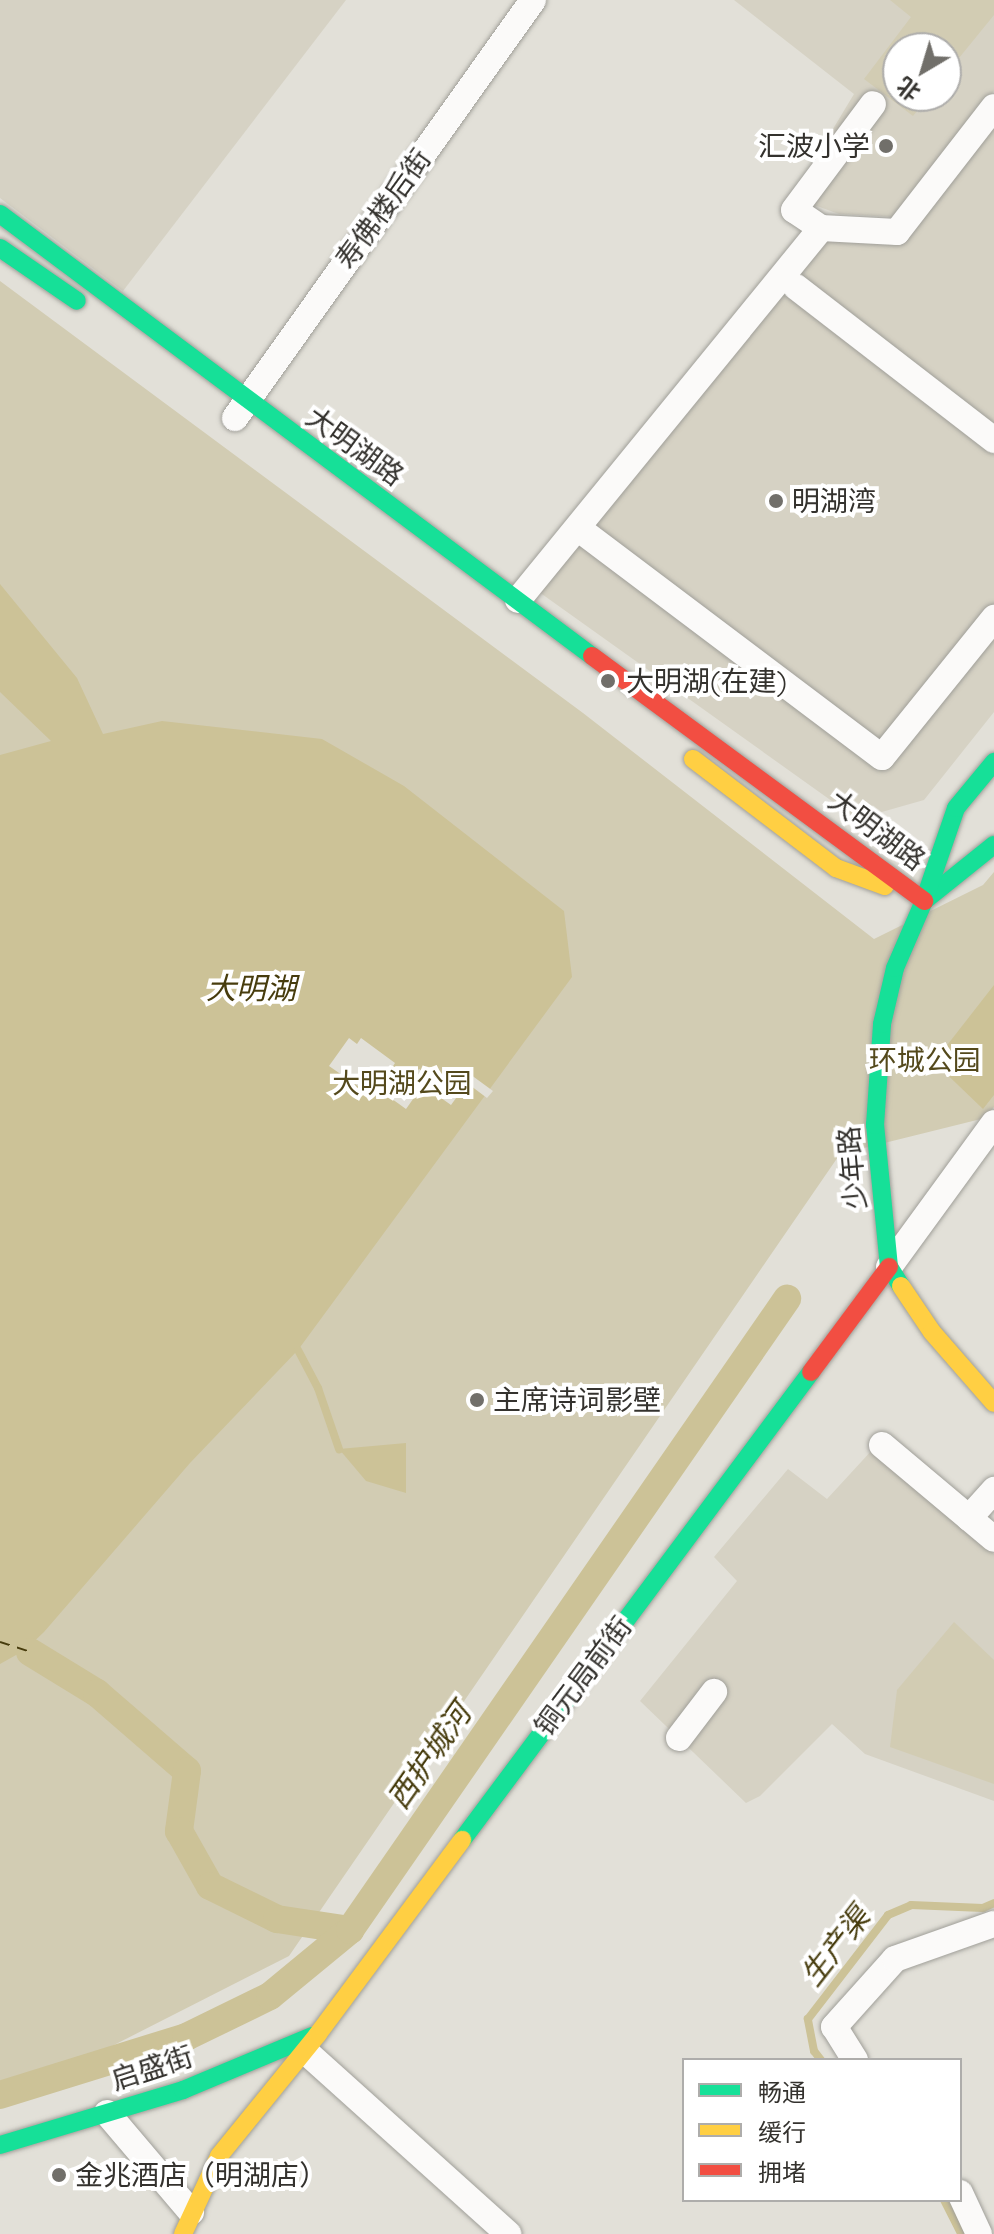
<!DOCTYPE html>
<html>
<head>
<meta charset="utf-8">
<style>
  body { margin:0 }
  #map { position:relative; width:994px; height:2234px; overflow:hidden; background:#e2e0d8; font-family:Quicksand,"Noto Sans SC",sans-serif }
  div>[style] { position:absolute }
  .built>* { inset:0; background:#d6d2c4 }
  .green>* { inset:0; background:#d2ccb3 }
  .water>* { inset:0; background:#ccc297 }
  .pier>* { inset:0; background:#e2e0d8 }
  .stream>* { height:8px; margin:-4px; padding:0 4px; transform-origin:4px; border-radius:4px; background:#ccc297 }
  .canal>* { height:28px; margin:-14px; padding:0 14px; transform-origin:14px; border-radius:14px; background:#ccc297 }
  .ferry>* { height:2px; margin-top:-1px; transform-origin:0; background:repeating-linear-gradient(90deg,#473c0d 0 10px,transparent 0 18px) }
  .roads { filter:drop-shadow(0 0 2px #a09f99) drop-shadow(0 0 2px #a09f99) }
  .street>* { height:26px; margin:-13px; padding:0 13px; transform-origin:13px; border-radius:13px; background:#fbfaf9 }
  .fast>* { height:18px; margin:-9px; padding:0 9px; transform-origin:9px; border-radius:9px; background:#16e098 }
  .slow>* { height:18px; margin:-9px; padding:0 9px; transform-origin:9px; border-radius:9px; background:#ffcf43 }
  .jam>* { height:18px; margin:-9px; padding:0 9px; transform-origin:9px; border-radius:9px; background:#f24e42 }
  .dots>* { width:22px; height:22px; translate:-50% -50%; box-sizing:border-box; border:4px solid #fff; border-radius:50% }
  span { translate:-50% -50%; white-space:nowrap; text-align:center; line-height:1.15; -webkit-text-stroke:8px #fff; paint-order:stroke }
  .poi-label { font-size:28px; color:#34322e }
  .right { translate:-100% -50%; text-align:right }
  .left { translate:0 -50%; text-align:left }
  .street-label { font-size:28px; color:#34322e }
  .park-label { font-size:28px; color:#54491c }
  .water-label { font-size:30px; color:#473c0d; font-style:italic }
  .legend { position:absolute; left:682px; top:2058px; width:280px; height:144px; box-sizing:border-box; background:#fff; border:2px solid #aeadab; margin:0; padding:10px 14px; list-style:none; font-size:24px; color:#34322e }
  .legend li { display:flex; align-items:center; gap:16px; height:40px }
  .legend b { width:40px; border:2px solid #aeadab }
  .north { position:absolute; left:882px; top:32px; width:80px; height:80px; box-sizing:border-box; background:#fff; border:2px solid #aeadab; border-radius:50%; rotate:218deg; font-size:22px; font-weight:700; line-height:32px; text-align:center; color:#34322e }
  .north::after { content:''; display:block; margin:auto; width:28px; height:36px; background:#716f6a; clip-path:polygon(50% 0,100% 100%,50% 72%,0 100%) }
</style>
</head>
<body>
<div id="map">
  <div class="built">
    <div style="clip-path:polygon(0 0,346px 0,123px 291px,0 198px)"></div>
    <div style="clip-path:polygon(evenodd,734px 0,994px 0,994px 91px,895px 217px,839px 214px,792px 197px,854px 94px,734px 0,898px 48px,946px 48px,946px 96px,898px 96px,898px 48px)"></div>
    <div style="clip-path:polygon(994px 120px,994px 712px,924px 800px,857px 819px,539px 592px,824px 238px,900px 243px)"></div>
    <div style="clip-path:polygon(873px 1449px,994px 1554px,994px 1801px,865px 1754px,832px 1724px,760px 1796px,746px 1803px,640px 1701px,737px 1581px,714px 1557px,788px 1469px,827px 1499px)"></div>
  </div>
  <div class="green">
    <div style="clip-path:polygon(890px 0,994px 0,994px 15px,946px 74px,946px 48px,898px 48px,898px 96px,929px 96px,913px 116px,864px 79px,911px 17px)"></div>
    <div style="clip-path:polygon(0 281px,583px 713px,874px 939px,983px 885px,994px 872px,994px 1107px,985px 1118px,840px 1154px,289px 1956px,0 2103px)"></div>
    <div style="clip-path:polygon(954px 1622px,994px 1660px,994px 1784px,890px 1747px,897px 1690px)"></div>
  </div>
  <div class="water">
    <div style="clip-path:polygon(0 584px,77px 678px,103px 734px,162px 721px,322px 739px,404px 786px,564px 911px,572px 977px,298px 1350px,190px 1463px,44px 1632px,25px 1650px,0 1664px,0 755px,51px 741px,0 692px)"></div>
    <div style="clip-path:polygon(994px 985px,994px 1095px,983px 1109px,934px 1062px)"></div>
    <div style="clip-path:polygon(406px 1443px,406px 1493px,366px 1481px,339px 1449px)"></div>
  </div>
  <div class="pier">
    <div style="clip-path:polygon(349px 1038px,357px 1044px,361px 1038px,395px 1063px,390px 1071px,408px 1083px,419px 1069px,448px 1089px,463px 1069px,493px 1091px,487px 1098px,467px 1083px,451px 1105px,423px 1085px,406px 1109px,374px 1086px,368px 1093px,329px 1066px)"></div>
  </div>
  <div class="stream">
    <div style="left:298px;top:1350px;width:43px;rotate:62.2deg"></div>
    <div style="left:318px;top:1388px;width:65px;rotate:71deg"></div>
    <div style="left:821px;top:2060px;width:11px;rotate:-128deg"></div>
    <div style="left:814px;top:2051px;width:33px;rotate:-101deg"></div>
    <div style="left:808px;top:2019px;width:131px;rotate:-52.4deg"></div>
    <div style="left:888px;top:1915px;width:25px;rotate:-23deg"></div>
    <div style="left:911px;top:1905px;width:72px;rotate:2.4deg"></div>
    <div style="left:983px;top:1908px;width:12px;rotate:-24deg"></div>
    <div style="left:944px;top:2200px;width:38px;rotate:63deg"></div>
  </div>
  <div class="canal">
    <div style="left:30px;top:1652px;width:79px;rotate:31.5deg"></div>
    <div style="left:97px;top:1693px;width:119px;rotate:40.9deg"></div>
    <div style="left:187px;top:1771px;width:61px;rotate:97.6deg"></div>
    <div style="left:179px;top:1831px;width:63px;rotate:60.6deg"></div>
    <div style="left:210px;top:1886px;width:75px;rotate:26.2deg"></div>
    <div style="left:277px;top:1919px;width:74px;rotate:8.6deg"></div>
    <div style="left:0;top:2095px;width:195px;rotate:-17.3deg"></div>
    <div style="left:186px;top:2037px;width:93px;rotate:-26deg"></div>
    <div style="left:270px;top:1996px;width:104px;rotate:-39.5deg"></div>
    <div style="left:350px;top:1930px;width:768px;rotate:-55.3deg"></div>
  </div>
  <div class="ferry">
    <div style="left:0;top:1642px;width:32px;rotate:18deg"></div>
  </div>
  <div class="roads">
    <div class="street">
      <div style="left:821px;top:228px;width:32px;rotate:-146deg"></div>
      <div style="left:794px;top:210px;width:132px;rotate:-53.3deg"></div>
      <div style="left:796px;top:287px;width:250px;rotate:37.7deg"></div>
      <div style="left:235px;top:418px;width:513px;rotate:-54.51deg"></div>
      <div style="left:579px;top:529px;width:379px;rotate:37deg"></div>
      <div style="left:882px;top:757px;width:179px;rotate:-51.1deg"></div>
      <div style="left:518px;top:600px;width:480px;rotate:-50.8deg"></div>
      <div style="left:821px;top:228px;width:76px;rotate:3deg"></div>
      <div style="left:897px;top:232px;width:158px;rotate:-52.2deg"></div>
      <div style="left:889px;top:1267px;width:178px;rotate:-53.9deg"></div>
      <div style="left:882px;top:1445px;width:146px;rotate:40deg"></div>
      <div style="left:969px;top:1518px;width:38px;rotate:-48deg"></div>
      <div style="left:679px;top:1738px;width:58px;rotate:-52.7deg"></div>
      <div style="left:304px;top:2050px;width:275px;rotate:42deg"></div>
      <div style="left:855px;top:2060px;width:39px;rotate:-122deg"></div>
      <div style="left:834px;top:2027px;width:91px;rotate:-48.1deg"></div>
      <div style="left:895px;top:1959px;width:105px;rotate:-19.5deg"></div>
      <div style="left:107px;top:2113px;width:130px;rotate:49.7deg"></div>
      <div style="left:960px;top:2193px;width:45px;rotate:65.1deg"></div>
    </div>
    <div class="fast">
      <div style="left:0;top:214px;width:739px;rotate:36.75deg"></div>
      <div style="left:0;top:248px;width:93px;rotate:34.5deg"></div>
      <div style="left:924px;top:901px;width:90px;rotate:-38.7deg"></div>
      <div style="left:901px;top:1286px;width:22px;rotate:-122deg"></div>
      <div style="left:889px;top:1267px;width:143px;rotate:-95.6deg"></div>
      <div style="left:875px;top:1125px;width:101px;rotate:-86deg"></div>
      <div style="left:882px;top:1024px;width:57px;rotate:-76.9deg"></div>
      <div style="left:895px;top:968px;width:73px;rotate:-66.6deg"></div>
      <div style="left:924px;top:901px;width:98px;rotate:-71deg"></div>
      <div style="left:956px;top:808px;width:60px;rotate:-50.4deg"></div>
      <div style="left:462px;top:1840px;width:584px;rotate:-53.29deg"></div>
      <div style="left:0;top:2145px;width:191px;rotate:-16.7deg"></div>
      <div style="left:183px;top:2090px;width:140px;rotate:-22.7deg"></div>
    </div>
    <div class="slow">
      <div style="left:693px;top:759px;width:180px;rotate:37.3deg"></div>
      <div style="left:836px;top:868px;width:52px;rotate:20.2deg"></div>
      <div style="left:901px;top:1286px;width:55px;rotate:56deg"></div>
      <div style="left:932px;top:1332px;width:94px;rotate:48.9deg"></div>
      <div style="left:183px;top:2234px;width:86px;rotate:-65.2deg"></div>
      <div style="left:219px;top:2156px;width:157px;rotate:-50.9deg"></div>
      <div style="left:318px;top:2034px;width:242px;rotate:-53.4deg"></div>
    </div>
    <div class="jam">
      <div style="left:592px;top:656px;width:413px;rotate:36.4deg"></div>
      <div style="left:811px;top:1372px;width:131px;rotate:-53.4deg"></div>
    </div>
  </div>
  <div class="dots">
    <div style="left:886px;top:146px;background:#716f6a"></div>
    <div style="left:776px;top:501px;background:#716f6a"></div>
    <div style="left:608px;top:681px;background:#716f6a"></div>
    <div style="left:477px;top:1400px;background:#716f6a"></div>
    <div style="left:59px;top:2175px;background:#716f6a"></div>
  </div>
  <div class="poi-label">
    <span class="right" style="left:870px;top:146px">汇波小学</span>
    <span class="left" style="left:792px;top:501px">明湖湾</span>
    <span class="left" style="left:626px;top:681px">大明湖(在建)</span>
    <span class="left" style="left:493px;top:1400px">主席诗词影壁</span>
    <span class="left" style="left:75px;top:2175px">金兆酒店（明湖店）</span>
  </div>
  <div class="street-label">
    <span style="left:383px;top:209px;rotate:-54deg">寿佛楼后街</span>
    <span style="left:355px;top:446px;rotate:36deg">大明湖路</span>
    <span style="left:877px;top:830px;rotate:37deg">大明湖路</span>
    <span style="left:852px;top:1168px;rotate:-95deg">少年路</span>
    <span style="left:583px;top:1676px;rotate:-53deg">铜元局前街</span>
    <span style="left:152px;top:2068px;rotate:-18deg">启盛街</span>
  </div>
  <div class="park-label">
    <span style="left:925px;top:1060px">环城公园</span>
    <span style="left:402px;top:1083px">大明湖公园</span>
  </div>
  <div class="water-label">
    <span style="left:251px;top:988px">大明湖</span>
    <span style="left:429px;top:1756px;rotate:-55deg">西护城河</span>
    <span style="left:835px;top:1946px;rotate:-52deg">生产渠</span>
  </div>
  <ul class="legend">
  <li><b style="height:10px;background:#16e098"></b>畅通</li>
  <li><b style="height:10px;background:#ffcf43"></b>缓行</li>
  <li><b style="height:10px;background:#f24e42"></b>拥堵</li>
  </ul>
  <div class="north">北</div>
</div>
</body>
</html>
